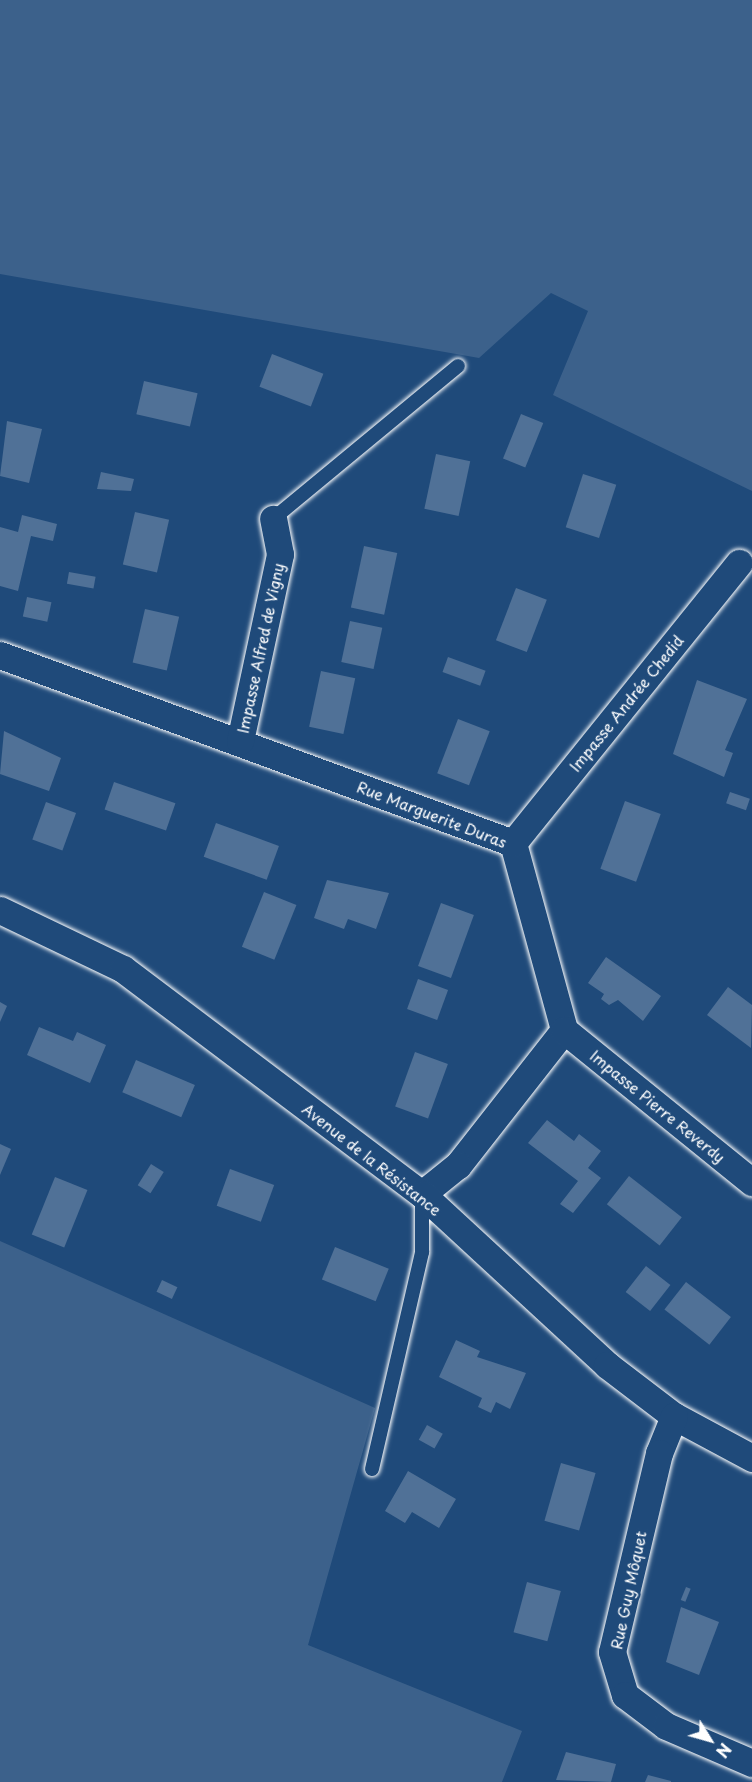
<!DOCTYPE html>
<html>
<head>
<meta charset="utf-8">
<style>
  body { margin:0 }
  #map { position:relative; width:752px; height:1782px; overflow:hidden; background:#1f4a7a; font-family:"Playpen Sans",sans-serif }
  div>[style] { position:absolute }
  .green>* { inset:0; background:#3c618b }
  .building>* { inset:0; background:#507197; transform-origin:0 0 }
  .roads { filter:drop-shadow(0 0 2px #fff) drop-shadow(0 0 2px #fff) }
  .lane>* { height:14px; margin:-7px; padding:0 7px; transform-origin:7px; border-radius:7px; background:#1f4a7a }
  .street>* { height:27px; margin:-13.5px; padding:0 13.5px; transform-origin:13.5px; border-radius:13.5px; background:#1f4a7a }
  span { translate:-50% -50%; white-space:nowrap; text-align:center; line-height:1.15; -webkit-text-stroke:5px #1f4a7a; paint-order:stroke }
  .street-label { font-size:15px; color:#fff }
  .north { position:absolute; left:680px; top:1710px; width:60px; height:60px; -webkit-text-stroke:4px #1f4a7a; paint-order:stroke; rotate:127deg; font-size:16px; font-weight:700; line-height:24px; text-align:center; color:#fff }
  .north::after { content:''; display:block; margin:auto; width:21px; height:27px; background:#fff; clip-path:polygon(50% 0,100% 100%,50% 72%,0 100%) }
</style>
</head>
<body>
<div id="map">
  <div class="green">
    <div style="clip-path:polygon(0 0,752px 0,752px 491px,553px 395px,588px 311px,551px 293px,479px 358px,0 274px)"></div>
    <div style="clip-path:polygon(0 1241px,375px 1408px,308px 1645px,522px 1731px,502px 1782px,0 1782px)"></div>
  </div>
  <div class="building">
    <div style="left:272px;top:354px;width:55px;height:35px;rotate:21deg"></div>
    <div style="left:144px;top:381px;width:55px;height:34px;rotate:13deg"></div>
    <div style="left:521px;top:414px;width:24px;height:48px;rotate:22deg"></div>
    <div style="clip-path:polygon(7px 421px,42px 429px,29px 483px,0 476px)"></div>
    <div style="left:436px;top:454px;width:35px;height:56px;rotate:12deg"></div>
    <div style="clip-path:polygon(101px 472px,134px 479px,131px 491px,97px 489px)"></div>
    <div style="left:583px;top:474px;width:35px;height:56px;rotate:18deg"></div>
    <div style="left:135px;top:512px;width:35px;height:54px;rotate:13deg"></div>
    <div style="clip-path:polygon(22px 515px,57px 524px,53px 541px,31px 536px,18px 591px,0 586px,0 527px,18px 532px)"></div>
    <div style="left:364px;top:546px;width:34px;height:63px;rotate:12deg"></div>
    <div style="left:69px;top:572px;width:27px;height:12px;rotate:10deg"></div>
    <div style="left:516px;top:588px;width:33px;height:56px;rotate:21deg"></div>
    <div style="left:27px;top:597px;width:25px;height:20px;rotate:12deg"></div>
    <div style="left:145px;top:609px;width:35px;height:55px;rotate:13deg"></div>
    <div style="left:350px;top:621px;width:33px;height:42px;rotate:12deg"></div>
    <div style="left:448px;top:657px;width:40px;height:16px;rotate:20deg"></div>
    <div style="left:321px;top:671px;width:35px;height:57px;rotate:12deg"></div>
    <div style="clip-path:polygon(697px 680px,747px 699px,725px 750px,733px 753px,724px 777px,673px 754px)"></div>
    <div style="left:458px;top:719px;width:34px;height:58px;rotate:21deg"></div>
    <div style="clip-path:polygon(4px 731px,61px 758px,49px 791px,0 774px)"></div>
    <div style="left:114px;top:782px;width:65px;height:29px;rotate:19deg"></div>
    <div style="left:730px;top:792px;width:21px;height:12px;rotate:19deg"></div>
    <div style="left:625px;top:801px;width:38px;height:72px;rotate:20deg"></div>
    <div style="left:46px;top:802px;width:32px;height:40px;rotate:20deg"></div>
    <div style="left:216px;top:823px;width:67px;height:36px;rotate:20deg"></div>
    <div style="clip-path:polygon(327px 880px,389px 893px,376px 929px,348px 919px,344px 929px,314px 918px)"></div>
    <div style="left:264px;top:892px;width:35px;height:59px;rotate:22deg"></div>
    <div style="left:441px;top:903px;width:35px;height:67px;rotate:20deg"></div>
    <div style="clip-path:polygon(606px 957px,661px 996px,643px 1021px,618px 1000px,609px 1005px,601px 999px,604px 994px,588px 983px)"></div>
    <div style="left:418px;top:979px;width:32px;height:32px;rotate:20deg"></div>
    <div style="clip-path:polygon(728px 987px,752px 1005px,751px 1048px,707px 1015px)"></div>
    <div style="clip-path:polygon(0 1002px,7px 1006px,0 1022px)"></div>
    <div style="clip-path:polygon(39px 1027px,73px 1041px,77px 1032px,106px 1045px,90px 1083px,27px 1055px)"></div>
    <div style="left:415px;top:1052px;width:35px;height:58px;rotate:20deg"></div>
    <div style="left:136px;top:1060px;width:64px;height:35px;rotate:23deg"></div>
    <div style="clip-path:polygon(547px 1120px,574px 1141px,579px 1134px,601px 1151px,588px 1168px,601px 1178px,573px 1213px,560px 1204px,578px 1181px,528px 1143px)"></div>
    <div style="clip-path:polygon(0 1144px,11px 1149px,0 1175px)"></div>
    <div style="left:151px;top:1164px;width:15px;height:25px;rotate:32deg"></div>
    <div style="left:230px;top:1169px;width:47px;height:39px;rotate:20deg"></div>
    <div style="left:629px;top:1176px;width:67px;height:36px;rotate:38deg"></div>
    <div style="left:55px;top:1177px;width:35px;height:62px;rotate:22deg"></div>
    <div style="left:335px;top:1247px;width:58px;height:35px;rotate:22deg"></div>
    <div style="left:646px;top:1266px;width:31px;height:33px;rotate:38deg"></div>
    <div style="left:162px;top:1280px;width:17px;height:13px;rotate:25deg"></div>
    <div style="left:686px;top:1282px;width:57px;height:35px;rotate:38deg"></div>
    <div style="clip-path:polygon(456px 1340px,480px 1351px,477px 1357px,526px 1373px,510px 1409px,496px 1402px,491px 1413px,478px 1407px,482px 1398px,439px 1377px)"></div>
    <div style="left:427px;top:1425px;width:18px;height:17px;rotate:29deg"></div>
    <div style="left:561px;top:1463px;width:36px;height:60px;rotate:16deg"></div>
    <div style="clip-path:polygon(408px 1471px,456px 1499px,439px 1528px,412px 1512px,405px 1523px,385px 1511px)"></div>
    <div style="left:527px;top:1582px;width:35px;height:52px;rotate:15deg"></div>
    <div style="left:686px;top:1587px;width:5px;height:14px;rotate:22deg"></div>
    <div style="clip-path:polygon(681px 1607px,719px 1622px,699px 1675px,666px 1662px)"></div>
    <div style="clip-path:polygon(566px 1752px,616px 1764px,611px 1782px,556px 1780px)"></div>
    <div style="clip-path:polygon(648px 1775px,671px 1781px,671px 1782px,645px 1782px)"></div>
  </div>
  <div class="roads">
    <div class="lane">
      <div style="left:273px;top:519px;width:240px;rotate:-39.6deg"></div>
      <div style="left:372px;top:1469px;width:223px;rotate:-77deg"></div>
      <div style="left:422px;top:1252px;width:57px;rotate:-90deg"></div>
    </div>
    <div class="street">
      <div style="left:0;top:655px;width:546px;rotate:20.13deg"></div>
      <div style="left:513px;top:843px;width:194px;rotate:74.7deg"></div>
      <div style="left:564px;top:1030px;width:172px;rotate:128.1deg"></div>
      <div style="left:458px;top:1165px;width:46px;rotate:141.1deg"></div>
      <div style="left:240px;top:741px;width:191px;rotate:-77.9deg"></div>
      <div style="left:280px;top:554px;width:36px;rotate:-101deg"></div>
      <div style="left:513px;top:843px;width:360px;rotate:-51.1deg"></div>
      <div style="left:0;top:910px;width:136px;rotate:25.6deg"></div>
      <div style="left:123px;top:969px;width:374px;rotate:37deg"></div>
      <div style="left:422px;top:1194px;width:252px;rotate:42.7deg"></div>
      <div style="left:607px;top:1365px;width:84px;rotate:37.3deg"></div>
      <div style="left:674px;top:1416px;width:89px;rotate:28.3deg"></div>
      <div style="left:564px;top:1030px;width:242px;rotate:39deg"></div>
      <div style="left:674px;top:1416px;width:40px;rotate:112deg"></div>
      <div style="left:659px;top:1453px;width:204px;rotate:103.3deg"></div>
      <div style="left:612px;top:1652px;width:45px;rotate:73.2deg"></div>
      <div style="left:625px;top:1695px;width:51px;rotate:37.1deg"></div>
      <div style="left:666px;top:1726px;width:94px;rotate:23.3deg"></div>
    </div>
  </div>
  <div class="street-label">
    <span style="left:260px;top:648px;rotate:-78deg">Impasse Alfred de Vigny</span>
    <span style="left:626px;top:703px;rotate:-51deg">Impasse Andrée Chedid</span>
    <span style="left:432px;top:814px;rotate:21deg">Rue Marguerite Duras</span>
    <span style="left:658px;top:1106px;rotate:39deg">Impasse Pierre Reverdy</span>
    <span style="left:372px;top:1159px;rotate:38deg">Avenue de la Résistance</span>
    <span style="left:628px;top:1590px;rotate:-78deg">Rue Guy Môquet</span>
  </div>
  <div class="north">N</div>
</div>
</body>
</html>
